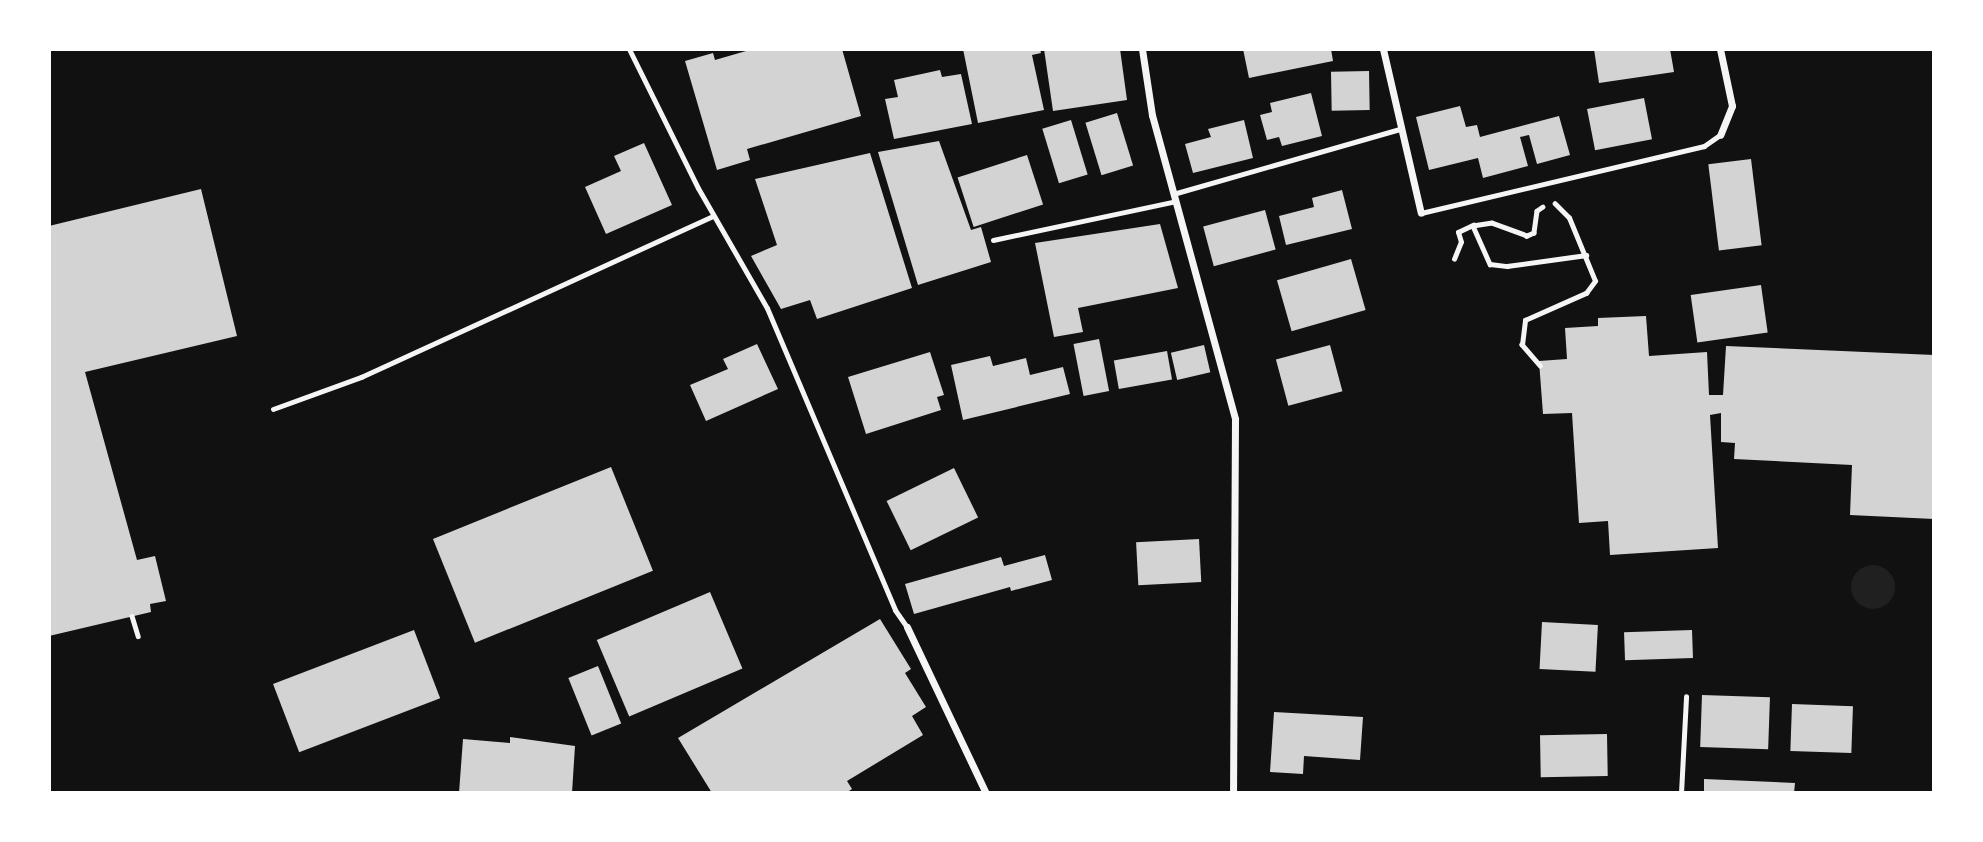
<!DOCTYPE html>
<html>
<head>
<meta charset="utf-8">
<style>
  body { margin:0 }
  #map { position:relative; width:1983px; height:842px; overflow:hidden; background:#111; font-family:"IBM Plex Serif",serif }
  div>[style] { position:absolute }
  .green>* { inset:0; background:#202020 }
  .round { border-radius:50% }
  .building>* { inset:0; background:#d3d3d3; transform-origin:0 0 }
  .path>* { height:4.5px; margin:-2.25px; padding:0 2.25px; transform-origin:2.25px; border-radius:2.25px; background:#f5f5f5 }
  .service>* { height:5px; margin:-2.5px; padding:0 2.5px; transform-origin:2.5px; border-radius:2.5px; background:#f5f5f5 }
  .minor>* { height:7px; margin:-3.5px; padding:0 3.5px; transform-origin:3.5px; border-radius:3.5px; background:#f5f5f5 }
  span { translate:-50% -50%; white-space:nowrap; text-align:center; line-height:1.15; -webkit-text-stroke:7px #fff; paint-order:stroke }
  .frame { position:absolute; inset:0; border:51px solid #fff; pointer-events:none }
</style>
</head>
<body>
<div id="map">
  <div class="green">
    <div class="round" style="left:1851px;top:565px;width:44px;height:44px"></div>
  </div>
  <div class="building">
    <div style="clip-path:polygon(753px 49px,842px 49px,861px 116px,747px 149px,750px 160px,717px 170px,685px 61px,713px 53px,715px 60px)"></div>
    <div style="clip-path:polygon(963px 49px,1040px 49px,1041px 53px,1032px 55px,1044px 110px,978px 123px)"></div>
    <div style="clip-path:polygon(1044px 49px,1120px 49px,1127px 100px,1053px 111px)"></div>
    <div style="clip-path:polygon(1243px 49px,1331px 49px,1333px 61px,1249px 78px)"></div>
    <div style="clip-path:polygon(1594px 49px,1670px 49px,1674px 72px,1599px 83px)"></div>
    <div style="clip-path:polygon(940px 70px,942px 77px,961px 74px,972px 124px,894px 139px,885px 99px,898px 97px,894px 80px)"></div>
    <div style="left:1369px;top:71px;width:39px;height:38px;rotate:89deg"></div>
    <div style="clip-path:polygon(1311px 93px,1322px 136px,1282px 146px,1279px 137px,1267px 140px,1260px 115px,1272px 112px,1270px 103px)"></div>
    <div style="left:1644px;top:98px;width:42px;height:58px;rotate:79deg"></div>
    <div style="clip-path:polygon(1460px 106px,1466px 127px,1477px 125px,1480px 137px,1559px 116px,1570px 155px,1537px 164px,1529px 135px,1520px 137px,1528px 166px,1483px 178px,1478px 158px,1429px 170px,1416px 117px)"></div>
    <div style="left:1117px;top:113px;width:55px;height:33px;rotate:73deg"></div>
    <div style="left:1071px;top:120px;width:57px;height:30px;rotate:73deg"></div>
    <div style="clip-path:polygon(1244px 120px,1253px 158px,1193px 173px,1185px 144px,1211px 137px,1208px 129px)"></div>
    <div style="clip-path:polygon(939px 141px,971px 230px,981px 227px,991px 262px,918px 285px,878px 152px)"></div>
    <div style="clip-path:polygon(644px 143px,672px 205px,606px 234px,585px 187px,621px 171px,614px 156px)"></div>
    <div style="clip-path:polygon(870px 153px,912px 288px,817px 319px,810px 300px,781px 309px,751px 256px,777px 245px,755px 179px)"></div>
    <div style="left:1027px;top:155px;width:52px;height:73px;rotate:72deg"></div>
    <div style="left:1751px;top:159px;width:87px;height:43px;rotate:83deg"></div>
    <div style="clip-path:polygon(201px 189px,237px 336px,85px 372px,137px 560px,155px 556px,166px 601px,150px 604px,151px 612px,49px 636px,49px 226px)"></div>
    <div style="clip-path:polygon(1342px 190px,1352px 229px,1286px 245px,1279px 216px,1314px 207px,1312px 198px)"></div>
    <div style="left:1265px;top:210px;width:41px;height:64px;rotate:75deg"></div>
    <div style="clip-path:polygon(1160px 224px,1178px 288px,1078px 308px,1083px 332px,1054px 337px,1035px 243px)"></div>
    <div style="left:1351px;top:259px;width:53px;height:77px;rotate:74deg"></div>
    <div style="left:1761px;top:285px;width:48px;height:71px;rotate:82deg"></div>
    <div style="clip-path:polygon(1646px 316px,1649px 356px,1707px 352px,1709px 395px,1723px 395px,1726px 346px,1934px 355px,1934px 519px,1850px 515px,1852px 465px,1734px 459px,1735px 443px,1721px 442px,1721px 413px,1710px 415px,1718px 548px,1610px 555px,1608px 521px,1579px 523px,1572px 413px,1543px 414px,1539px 361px,1567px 359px,1565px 328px,1598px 326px,1598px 318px)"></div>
    <div style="left:1099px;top:339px;width:53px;height:26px;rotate:79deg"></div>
    <div style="clip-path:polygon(757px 344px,778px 389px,706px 421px,690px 385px,728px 369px,723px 359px)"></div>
    <div style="left:1204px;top:345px;width:28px;height:34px;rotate:77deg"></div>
    <div style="left:1330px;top:345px;width:48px;height:56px;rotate:75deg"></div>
    <div style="left:1167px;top:351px;width:29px;height:54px;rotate:80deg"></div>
    <div style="clip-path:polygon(930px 352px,944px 395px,937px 397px,941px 410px,866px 434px,848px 377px)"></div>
    <div style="clip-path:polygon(990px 356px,993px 366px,1026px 358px,1030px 375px,1063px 367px,1070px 394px,963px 420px,951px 365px)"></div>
    <div style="left:611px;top:467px;width:112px;height:192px;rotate:68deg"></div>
    <div style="left:954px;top:468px;width:55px;height:75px;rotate:64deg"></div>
    <div style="left:1199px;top:539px;width:43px;height:63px;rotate:87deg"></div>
    <div style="clip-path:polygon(1045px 555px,1052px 580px,1011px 591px,1010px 587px,914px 614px,905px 584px,1001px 557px,1004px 566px)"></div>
    <div style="left:710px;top:592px;width:83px;height:123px;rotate:67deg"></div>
    <div style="clip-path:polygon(880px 619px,911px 669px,905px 673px,926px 707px,912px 716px,923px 735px,847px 781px,852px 789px,846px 793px,712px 793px,678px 738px)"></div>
    <div style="left:1542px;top:622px;width:56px;height:47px;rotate:3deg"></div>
    <div style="left:414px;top:630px;width:73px;height:151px;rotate:69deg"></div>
    <div style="left:1692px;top:630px;width:28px;height:68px;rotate:88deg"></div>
    <div style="left:598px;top:666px;width:62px;height:32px;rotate:68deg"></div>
    <div style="left:1702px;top:695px;width:68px;height:52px;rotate:2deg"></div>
    <div style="left:1792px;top:704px;width:61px;height:47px;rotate:2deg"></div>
    <div style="clip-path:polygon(1274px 712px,1363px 717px,1360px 760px,1304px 756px,1303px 774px,1270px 772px)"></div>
    <div style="left:1607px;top:734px;width:42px;height:67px;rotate:89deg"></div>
    <div style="clip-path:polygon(510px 737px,575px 746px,572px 793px,459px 793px,463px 739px,510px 743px)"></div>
    <div style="clip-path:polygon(1704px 779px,1795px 783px,1794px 793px,1704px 793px)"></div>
  </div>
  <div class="path">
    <div style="left:1543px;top:207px;width:7px;rotate:146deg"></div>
    <div style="left:1537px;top:211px;width:22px;rotate:98deg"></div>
    <div style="left:1534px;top:233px;width:8px;rotate:157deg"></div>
    <div style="left:1527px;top:236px;width:37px;rotate:-160deg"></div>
    <div style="left:1492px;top:223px;width:19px;rotate:171deg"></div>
    <div style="left:1473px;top:226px;width:42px;rotate:65.9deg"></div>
    <div style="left:1490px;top:264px;width:17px;rotate:7deg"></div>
    <div style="left:1507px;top:266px;width:80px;rotate:-7.9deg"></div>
    <div style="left:1454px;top:259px;width:18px;rotate:-68deg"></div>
    <div style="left:1461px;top:242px;width:10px;rotate:-107deg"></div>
    <div style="left:1458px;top:232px;width:17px;rotate:-25deg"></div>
    <div style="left:1540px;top:366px;width:28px;rotate:-131deg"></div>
    <div style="left:1522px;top:345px;width:25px;rotate:-83deg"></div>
    <div style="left:1525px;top:320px;width:67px;rotate:-23.9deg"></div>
    <div style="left:1586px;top:293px;width:15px;rotate:-53deg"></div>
    <div style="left:1595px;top:281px;width:68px;rotate:-112.4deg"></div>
    <div style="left:1569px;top:218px;width:20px;rotate:-135deg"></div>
    <div style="left:132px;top:616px;width:21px;rotate:73deg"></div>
  </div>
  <div class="service">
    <div style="left:629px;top:49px;width:155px;rotate:63.6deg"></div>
    <div style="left:698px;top:188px;width:138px;rotate:60.1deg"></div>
    <div style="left:767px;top:308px;width:328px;rotate:67deg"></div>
    <div style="left:895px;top:610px;width:21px;rotate:55deg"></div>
    <div style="left:1173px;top:194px;width:235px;rotate:-16deg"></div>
    <div style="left:1421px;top:213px;width:291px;rotate:-13.3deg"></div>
    <div style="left:1704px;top:146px;width:19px;rotate:-35deg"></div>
    <div style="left:993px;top:240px;width:187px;rotate:-12deg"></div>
    <div style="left:273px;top:409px;width:94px;rotate:-20deg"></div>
    <div style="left:361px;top:377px;width:387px;rotate:-24.6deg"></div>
    <div style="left:1681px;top:793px;width:97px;rotate:-87deg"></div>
  </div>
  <div class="minor">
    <div style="left:1142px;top:49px;width:67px;rotate:81.4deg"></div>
    <div style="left:1152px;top:115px;width:315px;rotate:74.7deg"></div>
    <div style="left:1235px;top:419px;width:374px;rotate:90.3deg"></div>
    <div style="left:1383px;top:49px;width:168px;rotate:77deg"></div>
    <div style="left:1720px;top:49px;width:58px;rotate:78.1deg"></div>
    <div style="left:1732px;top:106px;width:31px;rotate:112deg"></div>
    <div style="left:907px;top:627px;width:184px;rotate:64.6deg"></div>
  </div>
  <div class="frame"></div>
</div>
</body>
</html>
